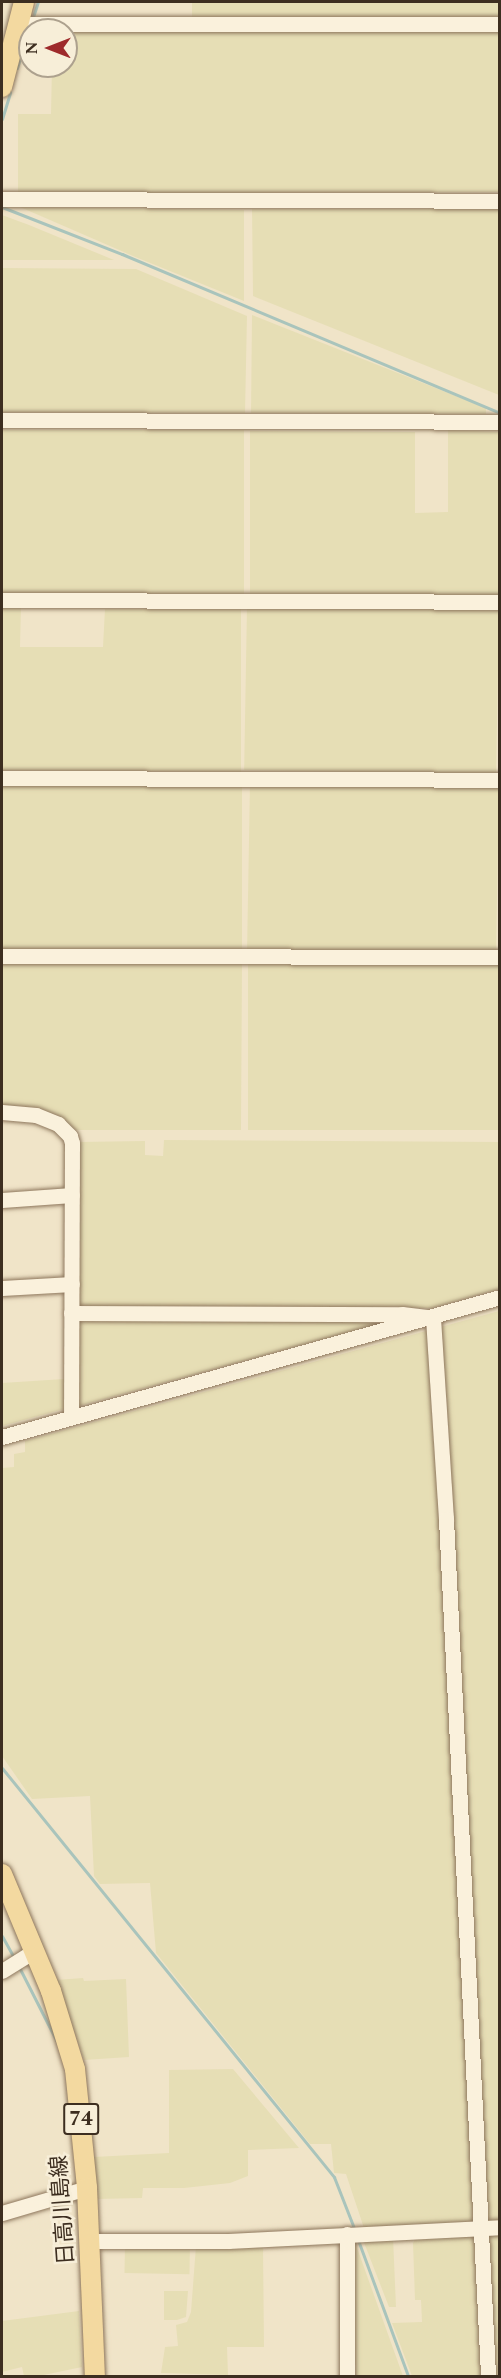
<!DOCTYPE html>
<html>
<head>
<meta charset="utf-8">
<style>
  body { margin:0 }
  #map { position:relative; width:501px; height:2378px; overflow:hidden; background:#f0e4c8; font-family:Spectral,"Noto Sans JP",serif }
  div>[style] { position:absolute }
  .farmland>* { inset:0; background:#e6deb5; transform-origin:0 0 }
  .stream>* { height:3px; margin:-1.5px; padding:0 1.5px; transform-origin:1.5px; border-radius:1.5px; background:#a9c4bc }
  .roads { filter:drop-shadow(0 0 2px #8d765c) drop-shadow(0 0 2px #8d765c) }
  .minor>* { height:15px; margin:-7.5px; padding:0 7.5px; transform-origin:7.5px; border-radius:7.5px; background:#faf1dc }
  .major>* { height:20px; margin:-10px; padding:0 10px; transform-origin:10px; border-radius:10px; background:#f3d9a0 }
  span { translate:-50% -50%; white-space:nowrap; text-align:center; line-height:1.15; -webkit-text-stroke:5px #f7eed8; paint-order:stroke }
  .shield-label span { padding:2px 4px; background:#f7eed8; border:2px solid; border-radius:4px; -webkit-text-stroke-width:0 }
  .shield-label { font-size:21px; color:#3d2e20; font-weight:700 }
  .street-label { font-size:22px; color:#3d2e20 }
  .frame { position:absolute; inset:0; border:3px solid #3d2e20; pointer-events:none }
  .north { position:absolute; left:18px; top:18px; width:60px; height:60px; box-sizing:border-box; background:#f7eed8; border:2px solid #ada18e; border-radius:50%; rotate:270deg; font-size:16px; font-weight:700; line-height:24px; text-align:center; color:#3d2e20 }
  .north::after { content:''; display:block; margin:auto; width:21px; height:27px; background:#9e2a2b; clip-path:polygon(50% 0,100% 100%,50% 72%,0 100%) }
</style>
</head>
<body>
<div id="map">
  <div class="farmland">
    <div style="left:192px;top:2px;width:307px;height:17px"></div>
    <div style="clip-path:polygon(66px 31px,499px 32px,499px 192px,18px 194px,18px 114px,51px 114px,52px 66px,66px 66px)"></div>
    <div style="clip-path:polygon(20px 207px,244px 210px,244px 301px,133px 256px)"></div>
    <div style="clip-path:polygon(252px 209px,499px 209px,499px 395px,253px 296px)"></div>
    <div style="clip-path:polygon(2px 215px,29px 225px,114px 260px,2px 260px)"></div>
    <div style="clip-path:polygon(2px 268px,136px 269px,247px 316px,245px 413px,2px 412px)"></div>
    <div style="clip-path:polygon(252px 315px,486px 408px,486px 414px,251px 413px)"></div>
    <div style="left:2px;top:430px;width:242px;height:164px"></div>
    <div style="clip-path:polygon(448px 430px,499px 432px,499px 595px,250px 596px,250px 431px,415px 432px,415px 513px,448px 512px)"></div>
    <div style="clip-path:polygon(2px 606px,21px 606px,20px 647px,103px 647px,105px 609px,241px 609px,241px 772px,2px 770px)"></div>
    <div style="left:247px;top:606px;width:252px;height:164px;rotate:1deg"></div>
    <div style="left:250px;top:782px;width:249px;height:168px;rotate:1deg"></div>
    <div style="left:242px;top:784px;width:167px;height:240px;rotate:90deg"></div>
    <div style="left:248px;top:962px;width:251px;height:168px"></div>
    <div style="clip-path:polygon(2px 963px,242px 964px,241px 1130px,76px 1130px,38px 1108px,2px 1105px)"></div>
    <div style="clip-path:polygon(164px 1140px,499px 1142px,499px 1289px,432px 1308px,78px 1307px,78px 1142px,145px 1141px,145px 1155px,163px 1156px)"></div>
    <div style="clip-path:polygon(499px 1311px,499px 2221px,364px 2228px,346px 2174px,334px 2173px,331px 2144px,310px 2144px,156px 1953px,150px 1883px,100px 1884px,94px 1876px,90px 1796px,32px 1799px,2px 1756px,2px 1468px,14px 1467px,14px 1454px,25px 1452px,25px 1441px)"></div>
    <div style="clip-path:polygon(78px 1319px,390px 1321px,78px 1406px)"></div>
    <div style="clip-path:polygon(64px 1379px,64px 1409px,2px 1426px,2px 1383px)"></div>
    <div style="clip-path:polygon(83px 1978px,84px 1981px,126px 1979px,129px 2057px,84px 2060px,56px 1980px)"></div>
    <div style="clip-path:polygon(233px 2069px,299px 2148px,248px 2150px,248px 2176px,230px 2183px,184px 2188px,143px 2188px,142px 2198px,96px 2199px,94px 2157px,169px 2153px,169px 2070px)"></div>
    <div style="clip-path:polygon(470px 2233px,476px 2237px,482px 2376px,412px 2376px,392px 2323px,422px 2322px,421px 2300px,415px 2300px,413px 2243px,417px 2236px)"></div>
    <div style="clip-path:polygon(499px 2234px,499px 2376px,493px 2376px,485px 2235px)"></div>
    <div style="clip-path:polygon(393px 2237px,396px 2307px,389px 2307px,363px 2240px)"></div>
    <div style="clip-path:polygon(354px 2243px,356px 2245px,403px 2376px,356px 2376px,356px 2365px,350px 2365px)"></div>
    <div style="left:125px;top:2244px;width:65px;height:29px;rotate:1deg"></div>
    <div style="clip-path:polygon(263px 2245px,264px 2347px,227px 2347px,228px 2375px,161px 2373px,165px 2347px,178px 2346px,176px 2325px,187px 2322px,191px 2312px,196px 2246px)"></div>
    <div style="clip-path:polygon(164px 2291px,188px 2291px,186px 2317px,177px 2320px,164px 2320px)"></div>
    <div style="clip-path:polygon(79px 2311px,82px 2367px,39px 2376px,24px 2376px,22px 2367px,2px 2372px,2px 2321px)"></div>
  </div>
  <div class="stream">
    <div style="left:32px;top:20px;width:19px;rotate:-72deg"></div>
    <div style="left:17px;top:68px;width:41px;rotate:-72.9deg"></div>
    <div style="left:2px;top:119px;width:28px;rotate:-73deg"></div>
    <div style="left:2px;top:207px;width:129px;rotate:21.4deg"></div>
    <div style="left:122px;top:254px;width:410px;rotate:22.8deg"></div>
    <div style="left:2px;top:1768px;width:527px;rotate:50.93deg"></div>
    <div style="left:334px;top:2177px;width:55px;rotate:68.6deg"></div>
    <div style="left:2px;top:1936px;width:26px;rotate:61deg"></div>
    <div style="left:19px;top:1967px;width:86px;rotate:63.1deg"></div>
    <div style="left:358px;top:2240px;width:145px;rotate:69.8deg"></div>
  </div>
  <div class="roads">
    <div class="minor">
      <div style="left:19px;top:24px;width:481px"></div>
      <div style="left:2px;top:199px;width:498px;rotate:0.2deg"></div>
      <div style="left:2px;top:420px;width:498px;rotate:0.2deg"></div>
      <div style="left:2px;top:600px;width:498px;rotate:0.2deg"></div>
      <div style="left:2px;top:778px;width:498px;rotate:0.2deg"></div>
      <div style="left:2px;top:956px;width:498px;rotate:0.1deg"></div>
      <div style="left:2px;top:1112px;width:34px;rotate:5deg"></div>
      <div style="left:36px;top:1115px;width:24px;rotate:22deg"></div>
      <div style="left:58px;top:1124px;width:17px;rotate:45deg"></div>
      <div style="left:70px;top:1136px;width:7px;rotate:74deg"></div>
      <div style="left:72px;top:1143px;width:273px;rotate:90.2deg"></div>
      <div style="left:2px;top:1200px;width:70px;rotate:-4.1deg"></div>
      <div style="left:2px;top:1288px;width:70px;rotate:-3.3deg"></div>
      <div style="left:71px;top:1313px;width:331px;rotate:0.2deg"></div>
      <div style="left:402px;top:1314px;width:31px;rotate:7deg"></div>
      <div style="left:433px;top:1318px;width:201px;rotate:86.3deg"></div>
      <div style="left:446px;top:1519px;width:858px;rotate:87.19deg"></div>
      <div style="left:2px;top:1437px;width:517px;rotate:-15.7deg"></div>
      <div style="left:2px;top:1971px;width:38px;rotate:-32deg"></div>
      <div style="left:2px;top:2213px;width:89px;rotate:-16.4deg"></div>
      <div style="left:91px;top:2241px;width:137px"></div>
      <div style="left:228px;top:2241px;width:272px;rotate:-2.9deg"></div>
      <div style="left:347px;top:2376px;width:142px;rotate:-90deg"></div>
    </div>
    <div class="major">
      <div style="left:2px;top:87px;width:88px;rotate:-75.5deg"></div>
      <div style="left:2px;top:1874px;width:127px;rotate:67.3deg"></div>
      <div style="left:51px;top:1991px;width:82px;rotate:72.9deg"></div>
      <div style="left:75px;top:2069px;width:120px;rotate:84.2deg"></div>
      <div style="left:87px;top:2188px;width:188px;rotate:87.6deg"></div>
    </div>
  </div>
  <div class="shield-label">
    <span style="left:81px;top:2119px">74</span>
  </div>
  <div class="street-label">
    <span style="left:63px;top:2210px;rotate:-94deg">日高川島線</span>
  </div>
  <div class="frame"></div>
  <div class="north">N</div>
</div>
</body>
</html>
